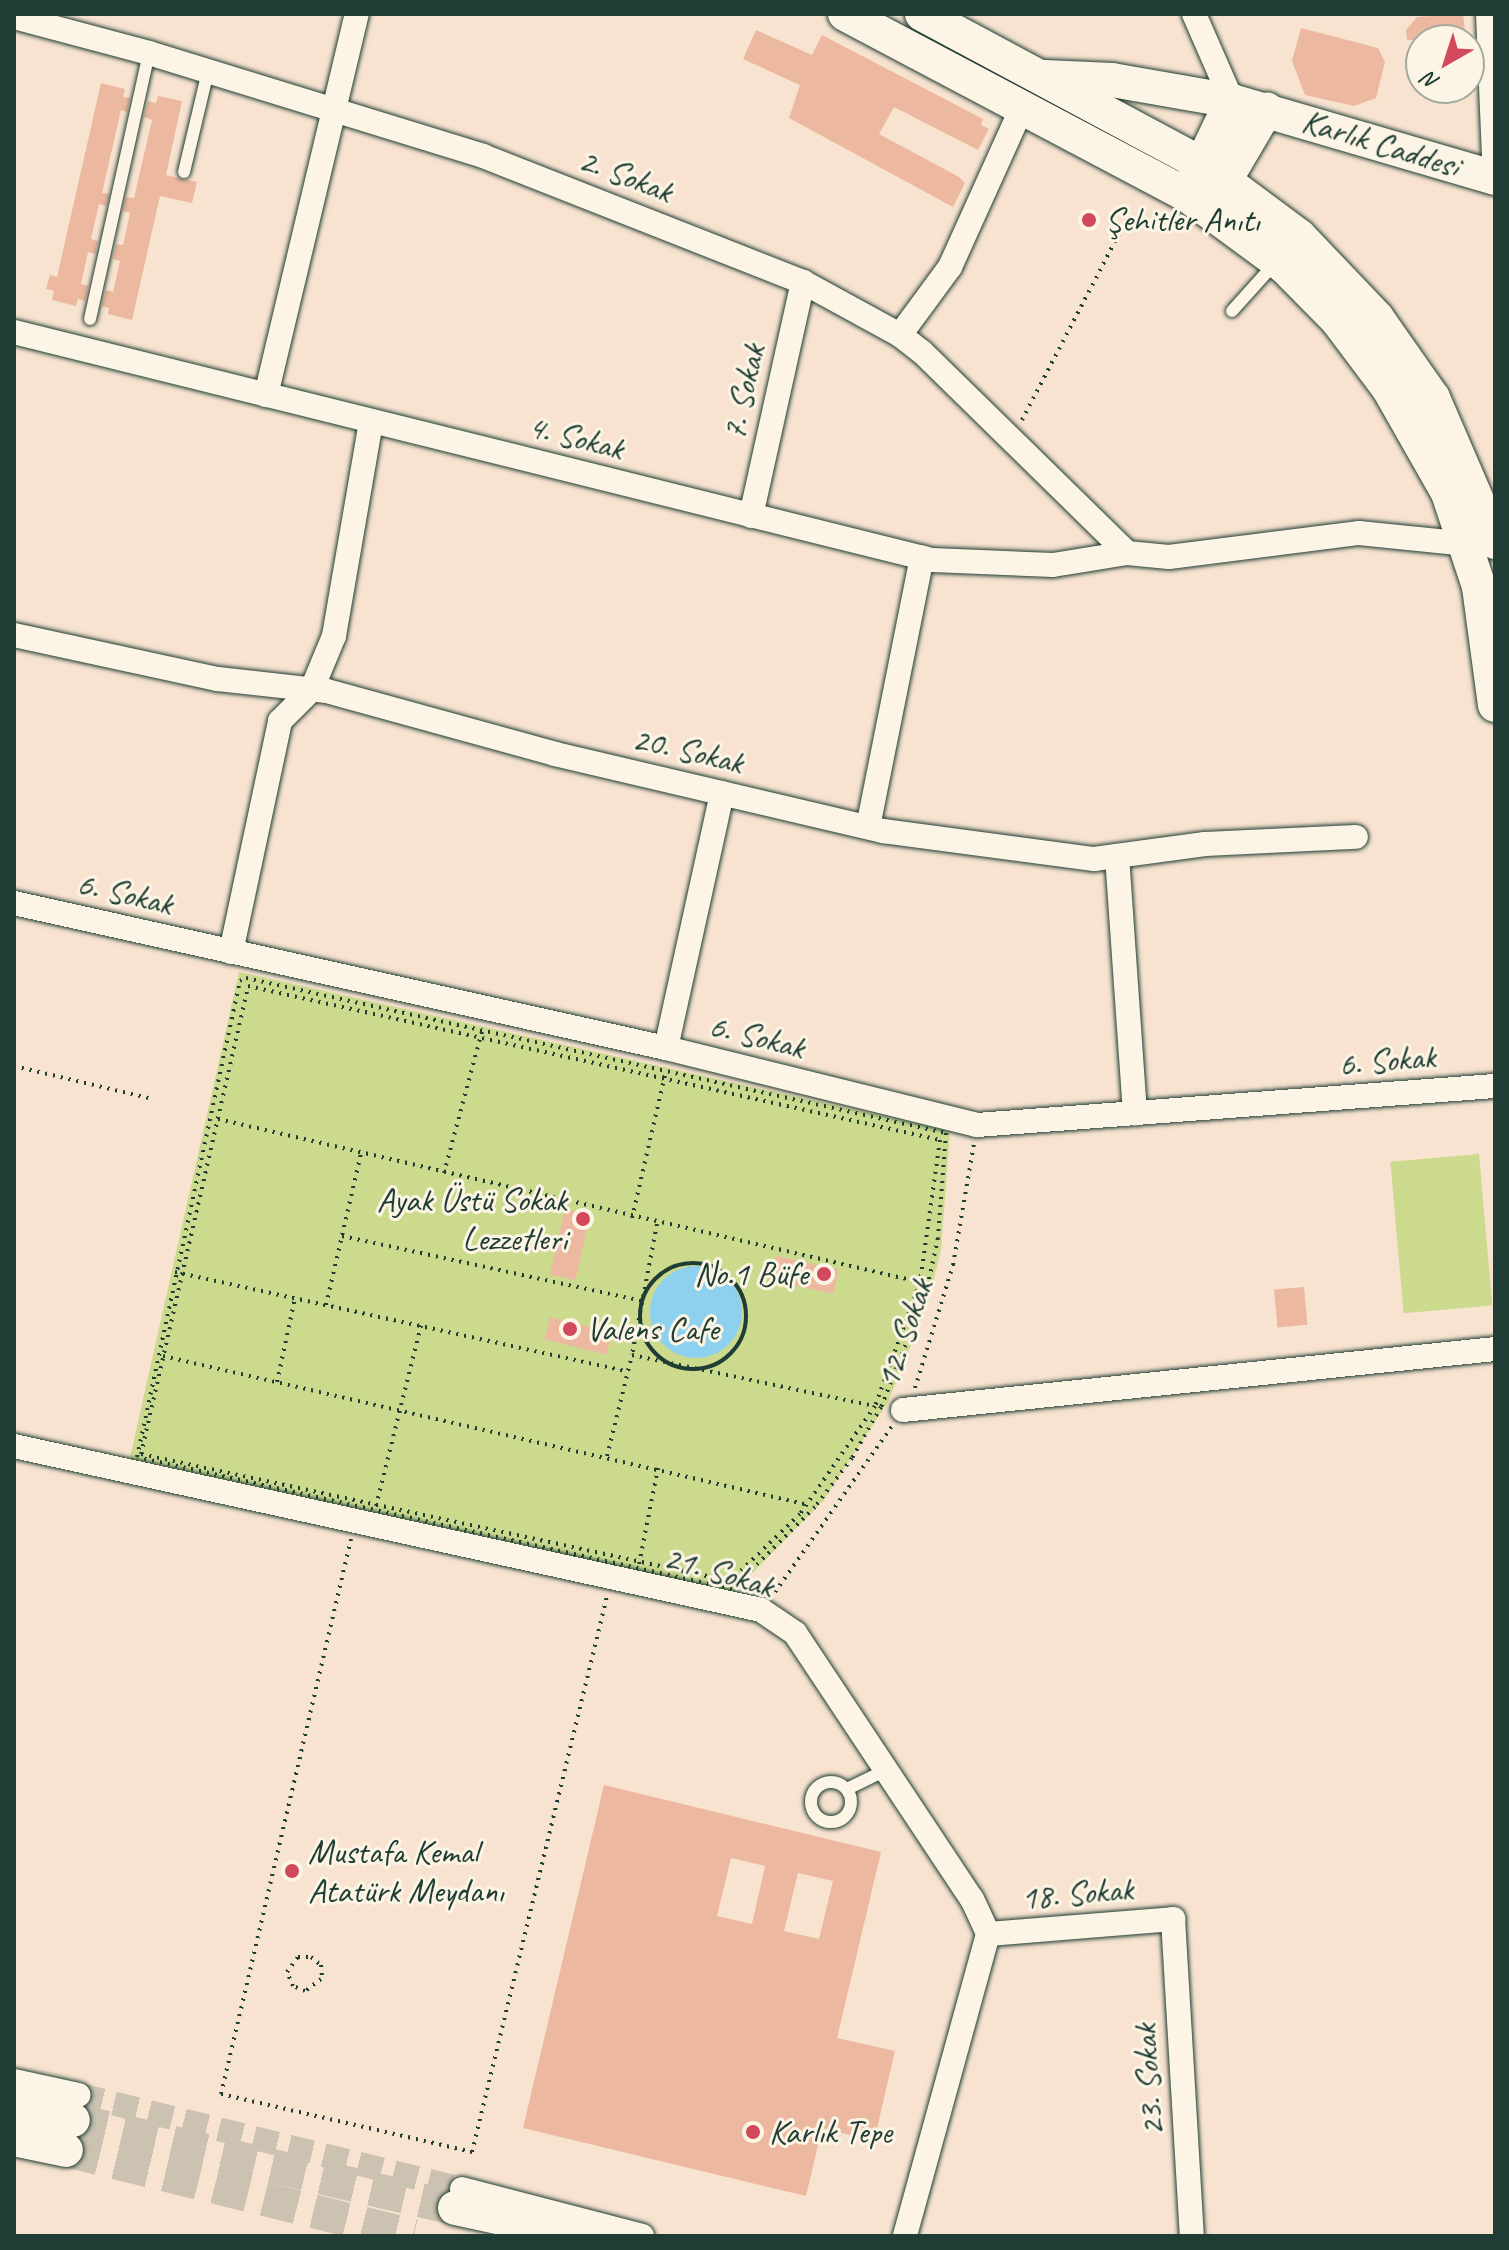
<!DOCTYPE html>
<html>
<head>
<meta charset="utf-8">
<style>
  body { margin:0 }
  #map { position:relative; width:1509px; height:2250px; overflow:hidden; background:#f7e3d0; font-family:Caveat,sans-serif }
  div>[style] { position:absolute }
  .green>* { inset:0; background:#ccda8e; transform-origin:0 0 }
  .water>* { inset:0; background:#8dd1ef }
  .round { border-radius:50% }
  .building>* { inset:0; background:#ecb89f; transform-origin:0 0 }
  .street-tunnel>* { height:24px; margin-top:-12px; transform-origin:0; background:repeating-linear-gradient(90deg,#ccc2b1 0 24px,transparent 0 36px) }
  .secondary-tunnel>* { height:34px; margin-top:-17px; transform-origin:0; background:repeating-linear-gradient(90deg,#ccc2b1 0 34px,transparent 0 51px) }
  .path>* { height:4px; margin-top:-2px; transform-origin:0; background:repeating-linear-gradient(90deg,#1f3d34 0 2px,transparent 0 8px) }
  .path>.ring { margin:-2px; padding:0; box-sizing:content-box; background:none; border:4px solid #1f3d34; border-radius:50% }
  .roads { filter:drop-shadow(0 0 2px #1f3d34) drop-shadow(0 0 2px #1f3d34) }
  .lane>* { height:12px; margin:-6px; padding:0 6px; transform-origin:6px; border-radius:6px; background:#fcf5e5 }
  .lane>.ring { margin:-6px; padding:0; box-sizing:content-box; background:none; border:12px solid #fcf5e5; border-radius:50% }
  .street>* { height:24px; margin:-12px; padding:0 12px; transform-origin:12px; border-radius:12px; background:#fcf5e5 }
  .secondary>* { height:34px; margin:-17px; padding:0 17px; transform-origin:17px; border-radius:17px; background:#fcf5e5 }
  .dots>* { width:22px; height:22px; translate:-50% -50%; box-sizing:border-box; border:4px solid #fcf5e5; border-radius:50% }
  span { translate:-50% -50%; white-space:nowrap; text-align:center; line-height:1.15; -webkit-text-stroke:6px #fcf5e5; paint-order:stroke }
  .street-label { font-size:34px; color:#1f3d34 }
  .poi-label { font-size:34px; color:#1f3d34 }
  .left { translate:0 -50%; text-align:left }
  .right { translate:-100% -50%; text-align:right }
  .frame { position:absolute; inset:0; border:16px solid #1f3d34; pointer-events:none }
  .north { position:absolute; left:1405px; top:24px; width:80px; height:80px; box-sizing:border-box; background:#fcf5e5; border:2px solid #a4ab9e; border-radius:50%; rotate:219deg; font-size:22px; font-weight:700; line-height:32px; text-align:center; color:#1f3d34 }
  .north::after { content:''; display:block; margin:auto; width:28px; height:36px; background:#d1495b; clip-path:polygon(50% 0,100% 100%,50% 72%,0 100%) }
</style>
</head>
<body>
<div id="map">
  <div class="green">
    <div style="clip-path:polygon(239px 972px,950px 1131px,941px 1250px,927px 1305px,888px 1402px,823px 1501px,732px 1594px,129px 1462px)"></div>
    <div style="left:1479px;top:1154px;width:152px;height:89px;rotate:85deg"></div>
  </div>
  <div class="water">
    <div class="round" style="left:650px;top:1266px;width:92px;height:92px"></div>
  </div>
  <div class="building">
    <div style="clip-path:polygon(1463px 14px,1466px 40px,1407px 40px,1406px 30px,1417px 17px)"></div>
    <div style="clip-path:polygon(1301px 28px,1378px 48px,1385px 62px,1376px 98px,1354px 106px,1305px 95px,1292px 61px)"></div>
    <div style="clip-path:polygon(756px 30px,812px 55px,822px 35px,983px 119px,981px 125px,989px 129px,978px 150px,894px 107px,879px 134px,959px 177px,965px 183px,953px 207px,789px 118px,800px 85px,743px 59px)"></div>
    <div style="clip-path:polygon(101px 83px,125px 89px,123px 97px,130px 98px,127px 112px,121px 110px,110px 158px,102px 193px,109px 194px,106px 206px,99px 204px,91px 239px,98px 241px,95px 254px,88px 252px,81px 284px,88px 286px,85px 301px,78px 299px,76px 306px,52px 300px,54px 291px,46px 289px,50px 275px,57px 277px)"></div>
    <div style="clip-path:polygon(158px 96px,182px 101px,166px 175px,197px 182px,192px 203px,160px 196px,132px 320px,108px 314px,109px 308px,102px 306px,106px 290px,113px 292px,120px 261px,113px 259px,116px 244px,123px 245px,130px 213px,123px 211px,126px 197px,134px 198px,152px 120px,144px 117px,148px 101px,156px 103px)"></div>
    <div style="left:565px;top:1209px;width:26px;height:67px;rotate:13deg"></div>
    <div style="left:776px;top:1256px;width:64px;height:25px;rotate:12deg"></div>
    <div style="left:1304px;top:1287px;width:38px;height:30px;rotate:85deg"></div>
    <div style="left:550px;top:1317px;width:64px;height:23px;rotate:14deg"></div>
    <div style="clip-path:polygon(evenodd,604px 1785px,881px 1852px,837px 2038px,895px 2051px,874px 2141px,822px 2128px,806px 2196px,523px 2128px,604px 1785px,731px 1858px,765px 1866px,752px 1924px,717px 1916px,731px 1858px,604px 1785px,798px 1873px,833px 1881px,819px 1939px,784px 1931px,798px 1873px)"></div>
  </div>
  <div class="street-tunnel">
    <div style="left:79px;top:2095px;width:394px;rotate:13.8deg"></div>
  </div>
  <div class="secondary-tunnel">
    <div style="left:73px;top:2120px;width:392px;rotate:13deg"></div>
    <div style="left:66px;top:2150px;width:358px;rotate:13.9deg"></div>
  </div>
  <div class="path">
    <div style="left:1022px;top:420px;width:230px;rotate:-62.5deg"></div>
    <div style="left:246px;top:978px;width:717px;rotate:12.49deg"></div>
    <div style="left:946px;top:1133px;width:105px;rotate:94.4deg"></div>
    <div style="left:938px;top:1238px;width:56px;rotate:102.3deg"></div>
    <div style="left:926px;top:1293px;width:123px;rotate:111.5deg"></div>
    <div style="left:881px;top:1407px;width:59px;rotate:119.6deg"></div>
    <div style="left:852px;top:1458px;width:61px;rotate:127.1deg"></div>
    <div style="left:815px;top:1507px;width:117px;rotate:135.3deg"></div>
    <div style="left:732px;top:1589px;width:609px;rotate:-167.49deg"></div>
    <div style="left:137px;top:1457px;width:487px;rotate:-77.8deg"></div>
    <div style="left:240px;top:981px;width:7px;rotate:-27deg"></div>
    <div style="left:248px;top:986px;width:709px;rotate:12.55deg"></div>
    <div style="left:940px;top:1140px;width:143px;rotate:98deg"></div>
    <div style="left:920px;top:1282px;width:132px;rotate:109.9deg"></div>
    <div style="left:875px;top:1406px;width:131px;rotate:124.8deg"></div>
    <div style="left:800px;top:1514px;width:97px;rotate:136.3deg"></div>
    <div style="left:730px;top:1581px;width:603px;rotate:-167.83deg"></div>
    <div style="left:141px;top:1454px;width:480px;rotate:-77.1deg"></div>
    <div style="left:14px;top:1066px;width:143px;rotate:13.4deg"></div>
    <div style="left:218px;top:1119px;width:729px;rotate:13.08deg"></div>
    <div style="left:444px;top:1173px;width:147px;rotate:-75deg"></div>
    <div style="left:632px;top:1218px;width:151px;rotate:-77deg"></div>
    <div style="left:657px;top:1224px;width:133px;rotate:100.8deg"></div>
    <div style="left:632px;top:1355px;width:248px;rotate:11.9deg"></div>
    <div style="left:342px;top:1236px;width:307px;rotate:12.2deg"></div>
    <div class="ring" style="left:640px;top:1263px;width:102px;height:102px"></div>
    <div style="left:175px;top:1272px;width:464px;rotate:12.4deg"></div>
    <div style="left:326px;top:1305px;width:156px;rotate:-77deg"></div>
    <div style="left:163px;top:1356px;width:663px;rotate:12.99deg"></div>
    <div style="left:277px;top:1382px;width:86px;rotate:-77.9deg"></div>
    <div style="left:915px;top:1388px;width:129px;rotate:-72.8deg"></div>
    <div style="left:953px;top:1265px;width:123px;rotate:-80.2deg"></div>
    <div style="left:607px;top:1456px;width:104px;rotate:-76.1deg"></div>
    <div style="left:376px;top:1506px;width:186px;rotate:-76deg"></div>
    <div style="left:351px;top:1539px;width:570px;rotate:103.18deg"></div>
    <div style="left:221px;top:2094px;width:258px;rotate:13deg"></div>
    <div style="left:472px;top:2152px;width:572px;rotate:-76.35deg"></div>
    <div style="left:639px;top:1564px;width:98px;rotate:-78.8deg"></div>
    <div style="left:775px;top:1592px;width:203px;rotate:-54.8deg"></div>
    <div style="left:321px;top:1979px;width:20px;rotate:143deg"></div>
    <div style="left:305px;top:1991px;width:13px;rotate:-157deg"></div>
    <div style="left:293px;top:1986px;width:15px;rotate:-113deg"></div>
    <div style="left:287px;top:1972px;width:19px;rotate:-54deg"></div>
    <div style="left:298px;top:1957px;width:13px"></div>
    <div style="left:311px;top:1957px;width:13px;rotate:39deg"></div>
    <div style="left:321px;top:1965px;width:12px;rotate:85deg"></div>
  </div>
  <div class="roads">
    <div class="lane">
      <div style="left:184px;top:172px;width:104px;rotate:-76.6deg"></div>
      <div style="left:1232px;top:311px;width:64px;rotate:-48.1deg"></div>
      <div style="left:90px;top:319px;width:272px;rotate:-77.5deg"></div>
      <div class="ring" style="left:811px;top:1782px;width:28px;height:28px"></div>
      <div style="left:847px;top:1789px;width:46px;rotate:-26deg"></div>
    </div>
    <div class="street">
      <div style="left:1194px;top:14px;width:95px;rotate:66.4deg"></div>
      <div style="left:1488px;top:14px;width:164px;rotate:87.6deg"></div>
      <div style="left:14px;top:17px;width:140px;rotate:14.9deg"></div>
      <div style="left:149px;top:53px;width:350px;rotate:17.1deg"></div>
      <div style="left:483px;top:156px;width:344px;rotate:21.5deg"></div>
      <div style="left:803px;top:282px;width:111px;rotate:28.7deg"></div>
      <div style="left:900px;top:335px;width:28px;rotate:38deg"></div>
      <div style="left:922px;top:352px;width:287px;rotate:44.4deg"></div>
      <div style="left:14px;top:332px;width:946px;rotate:13.95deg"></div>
      <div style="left:932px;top:560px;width:121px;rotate:2.4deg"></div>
      <div style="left:1053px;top:565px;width:75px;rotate:-9.2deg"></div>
      <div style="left:1127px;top:553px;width:42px;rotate:5.4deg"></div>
      <div style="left:1169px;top:557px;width:192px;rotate:-7.2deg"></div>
      <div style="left:1359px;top:533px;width:109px;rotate:5.8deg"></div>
      <div style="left:900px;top:335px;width:84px;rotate:-53.7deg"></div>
      <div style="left:950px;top:267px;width:178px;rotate:-65.7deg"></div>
      <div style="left:266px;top:395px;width:392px;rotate:-76.6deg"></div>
      <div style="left:751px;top:516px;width:240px;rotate:-77.5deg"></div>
      <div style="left:14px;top:635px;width:209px;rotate:12.2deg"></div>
      <div style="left:218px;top:679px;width:110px;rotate:6.3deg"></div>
      <div style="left:327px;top:691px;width:237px;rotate:15.4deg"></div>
      <div style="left:555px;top:754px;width:337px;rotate:13.2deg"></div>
      <div style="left:883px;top:831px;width:213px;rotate:7.6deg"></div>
      <div style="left:1094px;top:859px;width:112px;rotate:-7.7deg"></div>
      <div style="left:1205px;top:844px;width:151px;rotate:-2.7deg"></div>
      <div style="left:868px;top:827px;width:275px;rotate:-78.7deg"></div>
      <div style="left:1117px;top:856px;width:258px;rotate:86deg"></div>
      <div style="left:14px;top:903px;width:668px;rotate:12.54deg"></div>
      <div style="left:666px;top:1048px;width:320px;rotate:13.9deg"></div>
      <div style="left:977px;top:1125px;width:519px;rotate:-4.31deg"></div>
      <div style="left:231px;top:952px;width:236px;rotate:-78deg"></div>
      <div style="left:280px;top:721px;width:45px;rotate:-45deg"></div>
      <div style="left:312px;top:689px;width:57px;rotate:-67.5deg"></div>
      <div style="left:334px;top:636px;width:218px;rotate:-80.2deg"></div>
      <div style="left:666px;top:1048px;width:261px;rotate:-77.6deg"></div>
      <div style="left:903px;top:1410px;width:595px;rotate:-5.88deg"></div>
      <div style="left:14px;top:1446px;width:765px;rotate:12.38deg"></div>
      <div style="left:761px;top:1610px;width:41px;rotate:34.1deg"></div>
      <div style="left:795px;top:1633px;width:320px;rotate:56.4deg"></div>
      <div style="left:972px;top:1899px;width:38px;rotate:65deg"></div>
      <div style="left:988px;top:1934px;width:313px;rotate:105.4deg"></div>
      <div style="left:988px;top:1934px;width:186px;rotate:-4.6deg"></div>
      <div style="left:1173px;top:1919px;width:318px;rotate:86.6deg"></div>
      <div style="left:14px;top:2081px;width:66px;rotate:12.2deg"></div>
      <div style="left:462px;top:2189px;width:186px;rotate:14.6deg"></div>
    </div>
    <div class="secondary">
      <div style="left:845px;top:14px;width:387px;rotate:27.9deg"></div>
      <div style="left:1187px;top:195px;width:122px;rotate:36.3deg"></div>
      <div style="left:1285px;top:267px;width:76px;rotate:45.5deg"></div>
      <div style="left:1338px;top:321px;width:85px;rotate:53.1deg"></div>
      <div style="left:1389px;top:389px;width:120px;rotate:60.4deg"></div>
      <div style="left:1448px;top:493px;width:99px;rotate:71.7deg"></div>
      <div style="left:1479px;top:587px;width:119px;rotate:82.3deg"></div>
      <div style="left:922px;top:14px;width:318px;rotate:28.2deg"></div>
      <div style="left:1202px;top:164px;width:121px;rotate:36.6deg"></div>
      <div style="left:1299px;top:236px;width:113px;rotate:46.4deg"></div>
      <div style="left:1377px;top:318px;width:98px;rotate:55deg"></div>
      <div style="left:1433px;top:398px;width:157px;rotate:66.7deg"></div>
      <div style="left:1045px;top:77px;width:67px;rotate:2.6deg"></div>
      <div style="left:1112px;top:80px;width:122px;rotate:9.9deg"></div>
      <div style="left:1232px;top:101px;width:274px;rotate:16.3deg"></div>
      <div style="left:1225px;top:180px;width:82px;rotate:-59.4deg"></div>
      <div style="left:1192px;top:184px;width:92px;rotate:-64.3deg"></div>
      <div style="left:14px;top:2108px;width:60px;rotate:11.5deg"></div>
      <div style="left:14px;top:2139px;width:53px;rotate:11.9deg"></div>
      <div style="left:455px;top:2208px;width:132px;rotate:12.2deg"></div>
    </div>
  </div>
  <div class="dots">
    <div style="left:1089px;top:220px;background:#d1495b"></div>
    <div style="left:583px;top:1219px;background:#d1495b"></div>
    <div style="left:824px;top:1274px;background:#d1495b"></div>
    <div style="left:570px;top:1329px;background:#d1495b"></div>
    <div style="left:292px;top:1871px;background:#d1495b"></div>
    <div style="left:753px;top:2132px;background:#d1495b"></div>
  </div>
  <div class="street-label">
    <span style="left:1381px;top:143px;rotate:17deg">Karlık Caddesi</span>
    <span style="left:626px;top:175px;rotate:21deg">2. Sokak</span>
    <span style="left:743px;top:392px;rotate:-77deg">7. Sokak</span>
    <span style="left:576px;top:437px;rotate:14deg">4. Sokak</span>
    <span style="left:688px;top:750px;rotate:13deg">20. Sokak</span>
    <span style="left:125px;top:893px;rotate:13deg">6. Sokak</span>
    <span style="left:757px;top:1036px;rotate:14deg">6. Sokak</span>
    <span style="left:1387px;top:1060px;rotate:-5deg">6. Sokak</span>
    <span style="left:904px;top:1333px;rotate:-71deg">12. Sokak</span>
    <span style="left:719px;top:1571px;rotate:16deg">21. Sokak</span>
    <span style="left:1077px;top:1893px;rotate:-5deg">18. Sokak</span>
    <span style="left:1148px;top:2080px;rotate:-94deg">23. Sokak</span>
  </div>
  <div class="poi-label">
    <span class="left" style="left:1105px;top:220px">Şehitler Anıtı</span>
    <span class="right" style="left:567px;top:1219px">Ayak Üstü Sokak<br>Lezzetleri</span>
    <span class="right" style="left:808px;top:1274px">No.1 Büfe</span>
    <span class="left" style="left:586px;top:1329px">Valens Cafe</span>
    <span class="left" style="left:308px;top:1871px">Mustafa Kemal<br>Atatürk Meydanı</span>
    <span class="left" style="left:769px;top:2132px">Karlık Tepe</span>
  </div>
  <div class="frame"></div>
  <div class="north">N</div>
</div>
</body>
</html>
